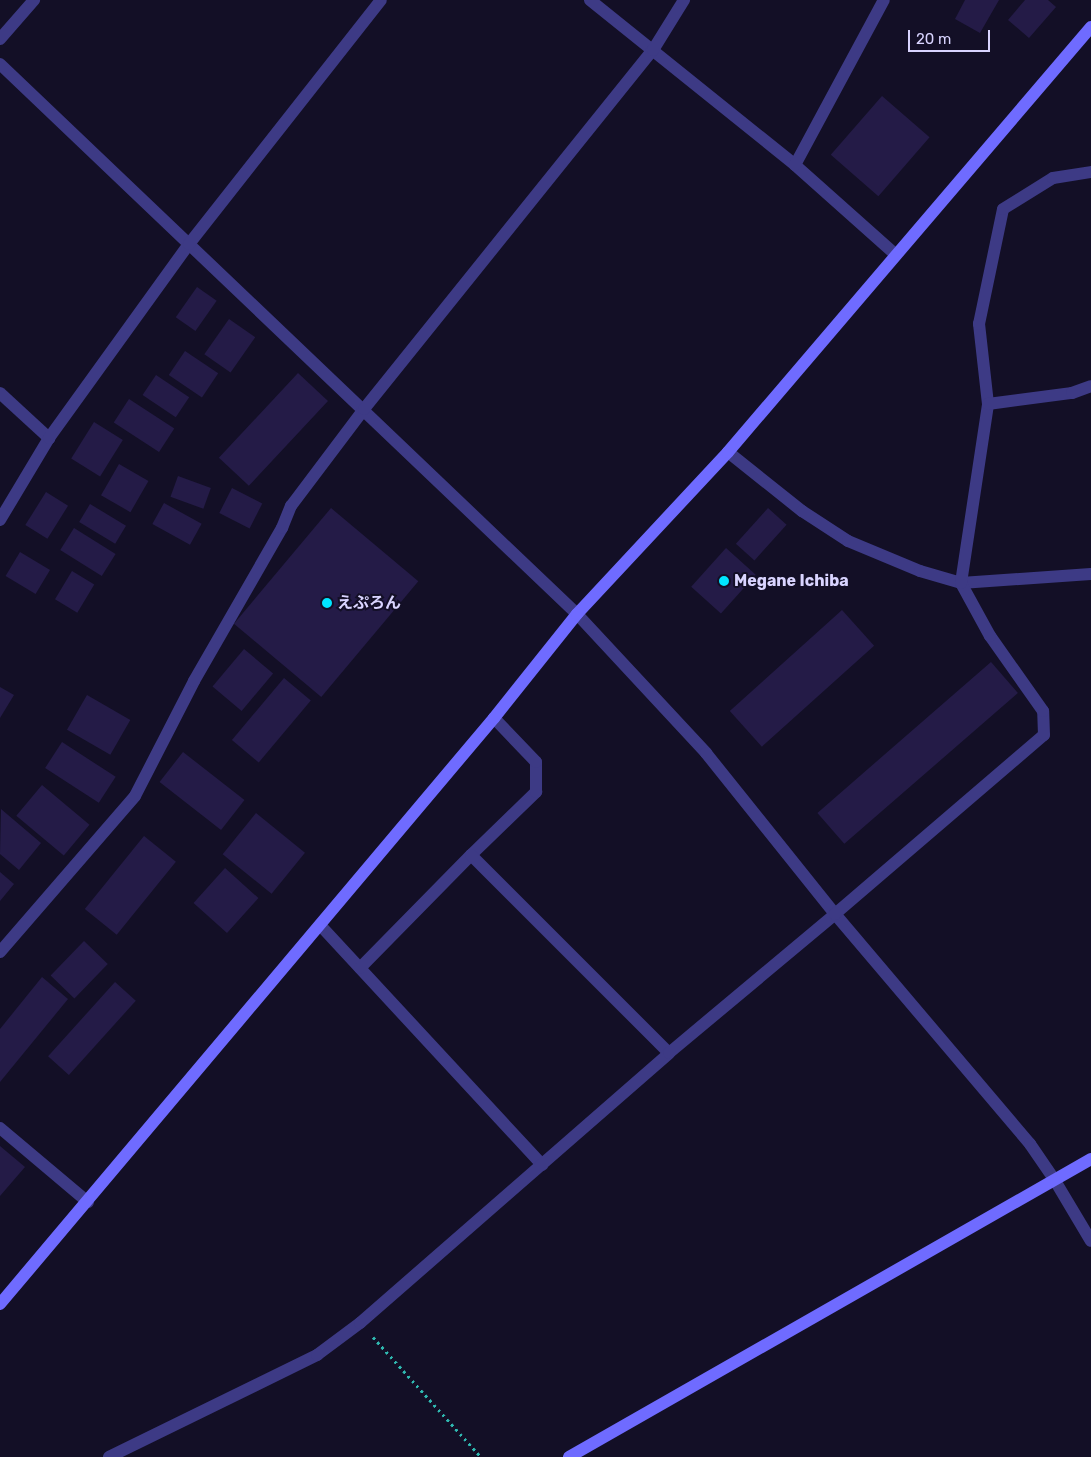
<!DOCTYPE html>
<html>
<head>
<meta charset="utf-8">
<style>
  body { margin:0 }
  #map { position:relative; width:1091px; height:1457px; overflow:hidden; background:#130f26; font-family:Rubik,"Noto Sans JP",sans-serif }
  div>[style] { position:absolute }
  .building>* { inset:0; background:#241b47; transform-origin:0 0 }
  .path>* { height:3px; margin-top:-1.5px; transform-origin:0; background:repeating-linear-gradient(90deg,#2fb8b0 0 2.5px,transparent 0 6.5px) }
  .street>* { height:12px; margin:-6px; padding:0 6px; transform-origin:6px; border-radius:6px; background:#3d3a85 }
  .secondary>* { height:12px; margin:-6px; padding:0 6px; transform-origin:6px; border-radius:6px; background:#6f6bff }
  .dots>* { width:14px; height:14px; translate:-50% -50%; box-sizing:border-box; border:2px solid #130f26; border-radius:50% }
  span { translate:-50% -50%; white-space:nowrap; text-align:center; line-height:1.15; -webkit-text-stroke:4px #130f26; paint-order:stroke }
  .poi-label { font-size:16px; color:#d9d4ff; font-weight:700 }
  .left { translate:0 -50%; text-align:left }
  .scale { position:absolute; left:908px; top:30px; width:82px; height:22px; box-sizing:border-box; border:2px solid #d9d4ff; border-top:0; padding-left:6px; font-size:15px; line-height:18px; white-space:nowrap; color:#d9d4ff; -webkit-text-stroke:4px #130f26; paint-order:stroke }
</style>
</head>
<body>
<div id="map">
  <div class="building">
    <div style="clip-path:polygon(965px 0,999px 0,980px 33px,955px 19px)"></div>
    <div style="clip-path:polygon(1025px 0,1048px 0,1056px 7px,1029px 38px,1008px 20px)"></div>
    <div style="left:882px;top:96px;width:63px;height:78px;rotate:41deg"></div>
    <div style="left:197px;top:287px;width:24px;height:37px;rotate:35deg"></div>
    <div style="left:229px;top:319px;width:32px;height:43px;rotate:35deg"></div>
    <div style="left:185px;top:351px;width:40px;height:29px;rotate:34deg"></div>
    <div style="left:298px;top:373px;width:41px;height:116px;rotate:43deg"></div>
    <div style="left:156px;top:375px;width:40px;height:24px;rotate:34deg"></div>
    <div style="left:129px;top:399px;width:54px;height:28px;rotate:33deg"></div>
    <div style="left:94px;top:422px;width:34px;height:43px;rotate:32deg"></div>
    <div style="left:119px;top:464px;width:34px;height:36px;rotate:30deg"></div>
    <div style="left:178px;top:476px;width:35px;height:22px;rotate:20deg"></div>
    <div style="left:232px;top:488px;width:34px;height:28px;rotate:27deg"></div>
    <div style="left:46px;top:492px;width:26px;height:39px;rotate:32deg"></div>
    <div style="left:164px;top:503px;width:43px;height:24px;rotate:29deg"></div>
    <div style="left:90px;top:504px;width:42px;height:21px;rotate:31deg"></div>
    <div style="left:331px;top:508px;width:114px;height:151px;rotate:40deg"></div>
    <div style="left:768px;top:508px;width:25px;height:48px;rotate:42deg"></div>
    <div style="left:74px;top:528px;width:49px;height:26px;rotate:32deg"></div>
    <div style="left:726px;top:548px;width:40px;height:52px;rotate:42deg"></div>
    <div style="left:20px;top:552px;width:35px;height:28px;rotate:31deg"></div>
    <div style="left:72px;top:571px;width:26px;height:33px;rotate:31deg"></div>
    <div style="left:842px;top:610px;width:48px;height:151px;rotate:48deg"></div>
    <div style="left:244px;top:649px;width:38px;height:49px;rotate:40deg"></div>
    <div style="left:991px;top:662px;width:41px;height:230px;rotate:49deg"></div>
    <div style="left:284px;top:678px;width:35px;height:81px;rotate:40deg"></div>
    <div style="clip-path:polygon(0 687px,14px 695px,0 718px)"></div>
    <div style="left:87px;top:695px;width:50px;height:40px;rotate:30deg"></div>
    <div style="left:62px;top:742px;width:64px;height:31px;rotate:33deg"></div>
    <div style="left:183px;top:752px;width:78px;height:38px;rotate:38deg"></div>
    <div style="left:42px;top:785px;width:62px;height:40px;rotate:40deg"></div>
    <div style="clip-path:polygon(1px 809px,41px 843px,19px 870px,0 854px)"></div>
    <div style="left:256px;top:813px;width:63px;height:53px;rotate:39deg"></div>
    <div style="left:144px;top:836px;width:41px;height:94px;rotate:39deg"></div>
    <div style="left:225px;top:868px;width:45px;height:47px;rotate:42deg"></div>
    <div style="clip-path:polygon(0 872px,14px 884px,0 901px)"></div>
    <div style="left:84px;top:941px;width:33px;height:48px;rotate:44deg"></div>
    <div style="clip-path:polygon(42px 977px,68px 999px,0 1082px,0 1029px)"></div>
    <div style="left:115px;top:982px;width:28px;height:100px;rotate:42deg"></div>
    <div style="clip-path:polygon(0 1146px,25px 1167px,0 1196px)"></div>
  </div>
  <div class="path">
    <div style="left:373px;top:1337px;width:161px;rotate:48deg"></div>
  </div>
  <div class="street">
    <div style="left:590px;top:0;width:263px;rotate:38.8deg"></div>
    <div style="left:795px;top:165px;width:135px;rotate:41.7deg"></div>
    <div style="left:0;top:39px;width:52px;rotate:-48.9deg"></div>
    <div style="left:0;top:64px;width:797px;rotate:43.63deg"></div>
    <div style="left:577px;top:614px;width:190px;rotate:47.1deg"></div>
    <div style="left:706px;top:753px;width:206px;rotate:51.3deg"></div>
    <div style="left:835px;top:914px;width:302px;rotate:49.7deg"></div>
    <div style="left:1030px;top:1144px;width:42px;rotate:55.6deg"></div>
    <div style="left:1054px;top:1179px;width:72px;rotate:59.2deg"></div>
    <div style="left:795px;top:165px;width:187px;rotate:-61.7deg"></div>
    <div style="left:0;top:393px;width:67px;rotate:42.6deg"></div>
    <div style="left:988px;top:404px;width:81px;rotate:-96.4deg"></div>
    <div style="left:979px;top:324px;width:117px;rotate:-78.2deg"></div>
    <div style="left:1003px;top:209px;width:59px;rotate:-31.8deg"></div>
    <div style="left:1053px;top:178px;width:38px;rotate:-9deg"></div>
    <div style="left:728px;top:452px;width:95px;rotate:38.6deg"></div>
    <div style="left:802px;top:511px;width:55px;rotate:33.1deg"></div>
    <div style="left:848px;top:541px;width:78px;rotate:22.6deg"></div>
    <div style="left:920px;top:571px;width:43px;rotate:16.3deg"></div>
    <div style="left:961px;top:583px;width:130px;rotate:-4deg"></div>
    <div style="left:0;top:520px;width:96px;rotate:-59.1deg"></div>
    <div style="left:49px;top:438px;width:239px;rotate:-54.2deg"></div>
    <div style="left:189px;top:244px;width:310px;rotate:-51.8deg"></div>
    <div style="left:471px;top:855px;width:91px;rotate:-44.1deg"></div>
    <div style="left:536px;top:792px;width:30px;rotate:-90deg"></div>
    <div style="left:536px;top:762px;width:61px;rotate:-133.7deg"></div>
    <div style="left:320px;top:925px;width:327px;rotate:47.2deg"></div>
    <div style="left:0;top:952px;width:206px;rotate:-49.1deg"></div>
    <div style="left:135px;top:796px;width:129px;rotate:-62.8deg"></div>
    <div style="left:194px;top:681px;width:177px;rotate:-60.1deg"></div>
    <div style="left:282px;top:528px;width:24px;rotate:-68deg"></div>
    <div style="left:291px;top:506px;width:121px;rotate:-53deg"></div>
    <div style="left:364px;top:409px;width:461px;rotate:-51.2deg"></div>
    <div style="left:653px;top:50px;width:59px;rotate:-58.2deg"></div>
    <div style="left:360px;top:968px;width:158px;rotate:-45.5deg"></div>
    <div style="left:471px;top:855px;width:280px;rotate:45deg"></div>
    <div style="left:0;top:1128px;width:115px;rotate:40.1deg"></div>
    <div style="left:109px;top:1457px;width:232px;rotate:-26.1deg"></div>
    <div style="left:317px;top:1355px;width:54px;rotate:-36.7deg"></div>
    <div style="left:360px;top:1323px;width:410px;rotate:-41.1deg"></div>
    <div style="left:669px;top:1053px;width:217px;rotate:-39.9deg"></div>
    <div style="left:835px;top:914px;width:275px;rotate:-40.6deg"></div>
    <div style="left:1044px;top:735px;width:24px;rotate:-92deg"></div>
    <div style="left:1043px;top:711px;width:92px;rotate:-125.2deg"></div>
    <div style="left:990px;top:636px;width:60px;rotate:-118.7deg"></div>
    <div style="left:961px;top:583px;width:181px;rotate:-81.4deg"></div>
    <div style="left:988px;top:404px;width:85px;rotate:-7.5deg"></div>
    <div style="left:1072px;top:393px;width:20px;rotate:-20deg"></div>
  </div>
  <div class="secondary">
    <div style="left:0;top:1304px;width:766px;rotate:-49.87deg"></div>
    <div style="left:494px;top:718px;width:133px;rotate:-51.4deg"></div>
    <div style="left:577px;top:614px;width:221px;rotate:-47deg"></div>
    <div style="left:728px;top:452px;width:559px;rotate:-49.5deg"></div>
    <div style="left:569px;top:1457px;width:601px;rotate:-29.72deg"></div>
  </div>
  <div class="dots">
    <div style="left:724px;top:581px;background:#00e5ff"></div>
    <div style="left:327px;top:603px;background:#00e5ff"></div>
  </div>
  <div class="poi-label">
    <span class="left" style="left:734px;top:581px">Megane Ichiba</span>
    <span class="left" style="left:337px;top:603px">えぷろん</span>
  </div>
  <div class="scale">20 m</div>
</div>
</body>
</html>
